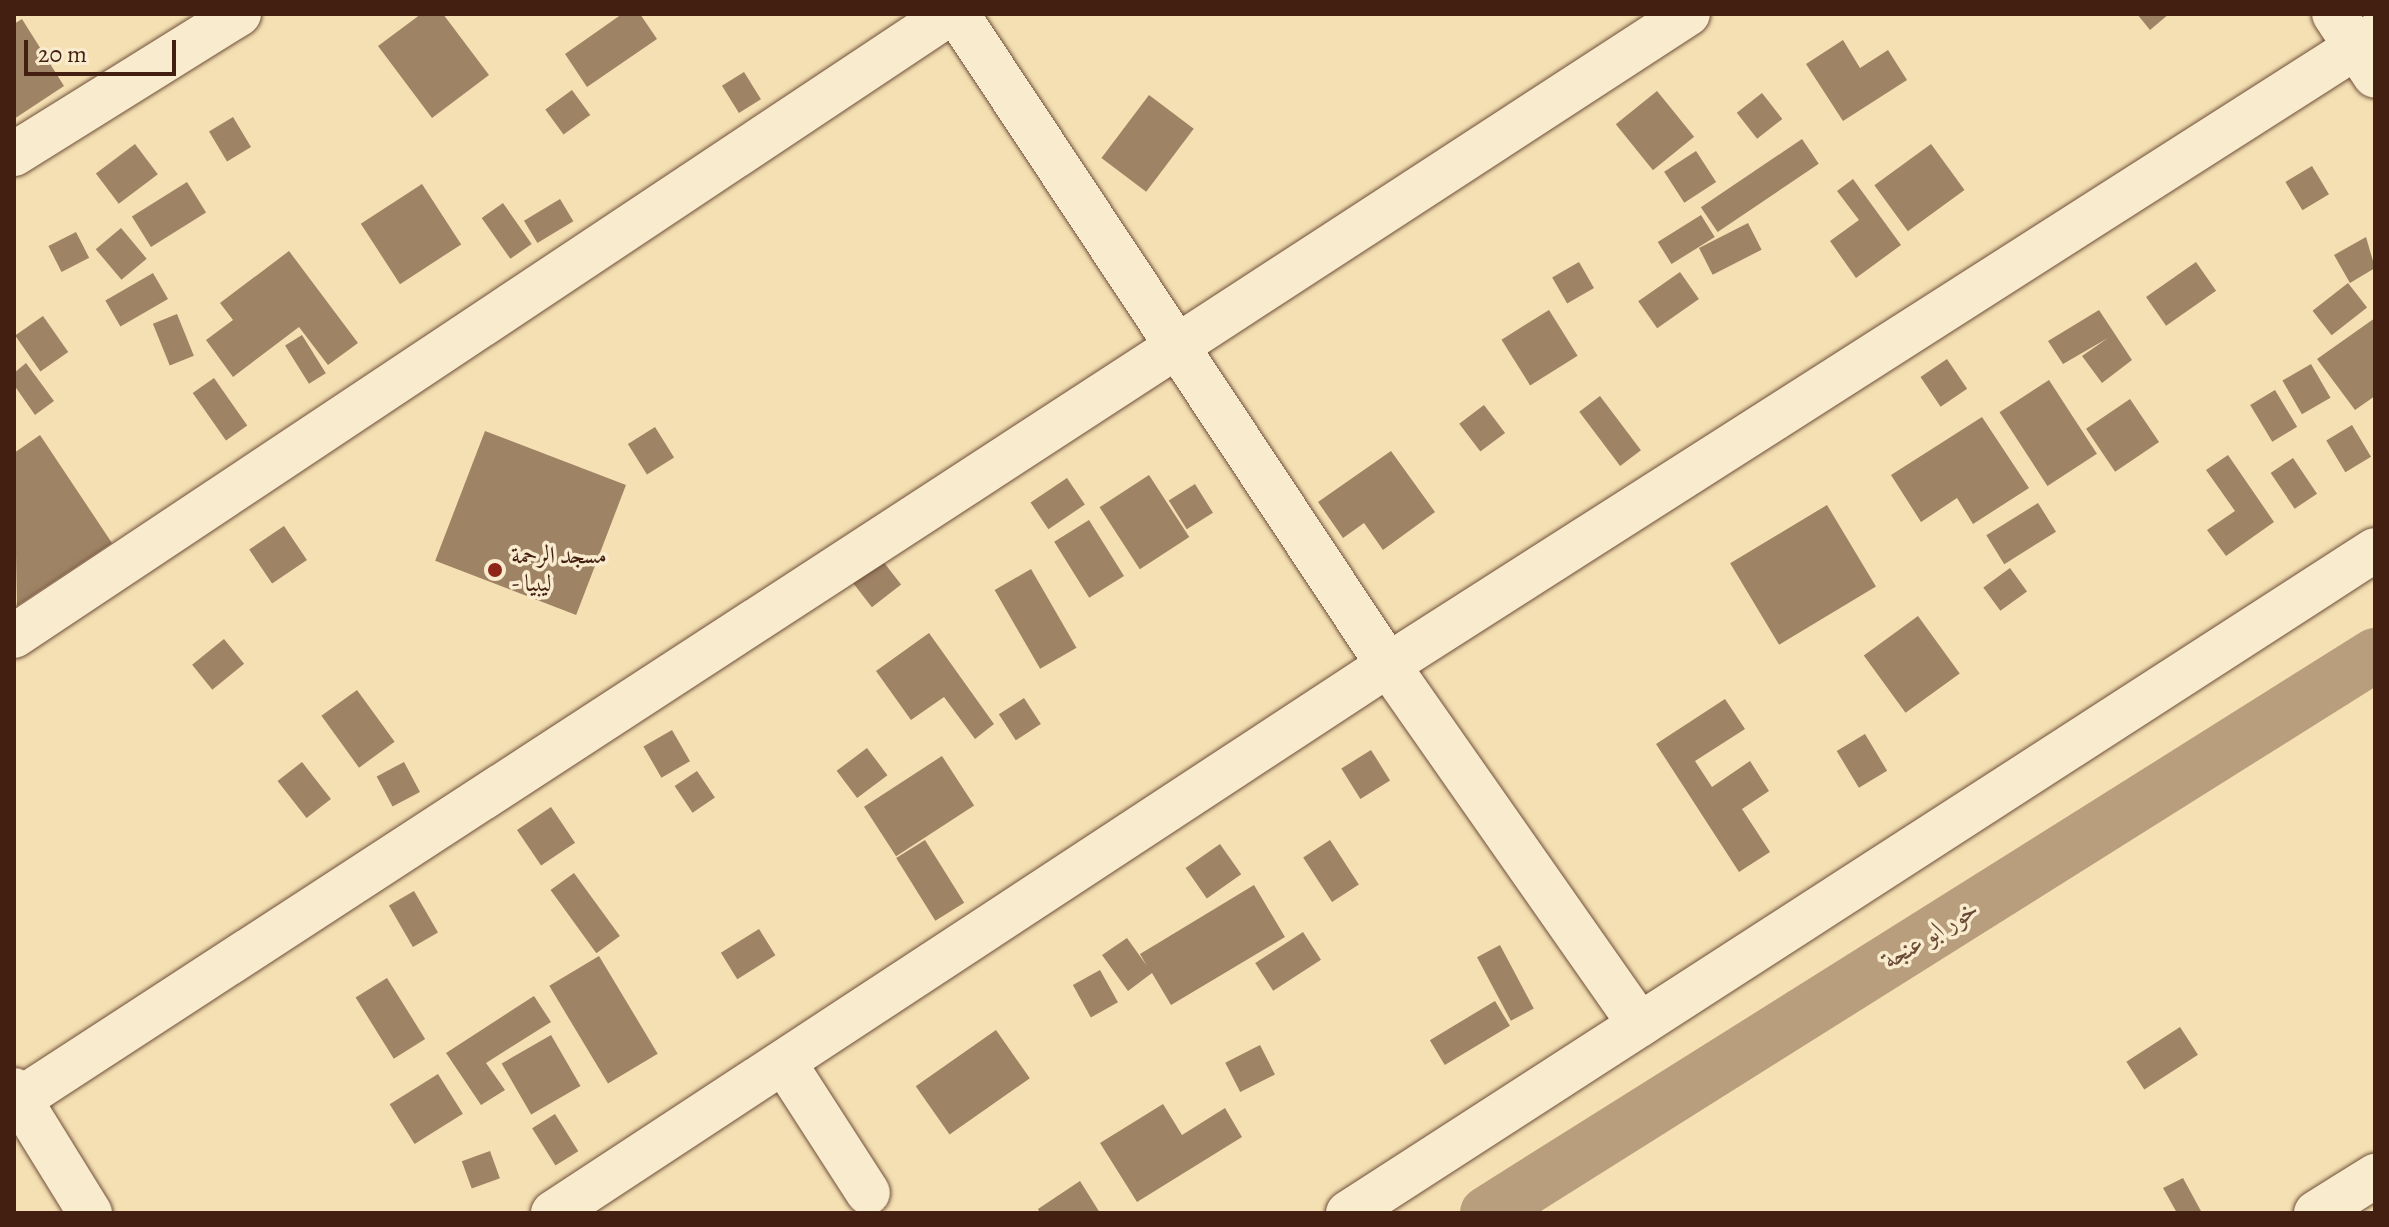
<!DOCTYPE html>
<html>
<head>
<meta charset="utf-8">
<style>
  body { margin:0 }
  #map { position:relative; width:2389px; height:1227px; overflow:hidden; background:#f5e0b3; font-family:Alegreya,Amiri,serif }
  div>[style] { position:absolute }
  .canal>* { height:54px; margin:-27px; padding:0 27px; transform-origin:27px; border-radius:27px; background:#b89e7c }
  .building>* { inset:0; background:#9f8365; transform-origin:0 0 }
  .roads { filter:drop-shadow(0 0 2px #6f4f3a) drop-shadow(0 0 2px #6f4f3a) }
  .minor>* { height:44px; margin:-22px; padding:0 22px; transform-origin:22px; border-radius:22px; background:#f8ebce }
  .dots>* { width:22px; height:22px; translate:-50% -50%; box-sizing:border-box; border:4px solid #f8ebce; border-radius:50% }
  span { translate:-50% -50%; white-space:nowrap; text-align:center; line-height:1.15; -webkit-text-stroke:7px #f8ebce; paint-order:stroke }
  .poi-label { font-size:24px; color:#421f11 }
  .left { translate:0 -50%; text-align:left }
  .water-label { font-size:26px; color:#6b4b36; font-style:italic }
  .frame { position:absolute; inset:0; border:16px solid #421f11; pointer-events:none }
  .scale { position:absolute; left:24px; top:40px; width:152px; height:36px; box-sizing:border-box; border:4px solid #421f11; border-top:0; padding-left:10px; font-size:24px; line-height:28px; white-space:nowrap; color:#421f11; -webkit-text-stroke:6px #f8ebce; paint-order:stroke }
</style>
</head>
<body>
<div id="map">
  <div class="canal">
    <div style="left:1487px;top:1213px;width:1049px;rotate:-32.14deg"></div>
  </div>
  <div class="building">
    <div style="clip-path:polygon(421px 14px,443px 14px,489px 75px,432px 118px,378px 46px)"></div>
    <div style="clip-path:polygon(622px 14px,640px 14px,657px 39px,587px 87px,565px 54px)"></div>
    <div style="clip-path:polygon(2137px 14px,2169px 14px,2150px 30px)"></div>
    <div style="clip-path:polygon(22px 19px,64px 86px,14px 119px,14px 24px)"></div>
    <div style="clip-path:polygon(1843px 40px,1860px 68px,1888px 50px,1907px 80px,1843px 121px,1806px 64px)"></div>
    <div style="left:744px;top:72px;width:32px;height:26px;rotate:58deg"></div>
    <div style="left:572px;top:90px;width:31px;height:33px;rotate:54deg"></div>
    <div style="left:1657px;top:91px;width:59px;height:53px;rotate:51deg"></div>
    <div style="left:1762px;top:93px;width:33px;height:32px;rotate:52deg"></div>
    <div style="left:1149px;top:95px;width:56px;height:79px;rotate:37deg"></div>
    <div style="left:233px;top:117px;width:35px;height:28px;rotate:59deg"></div>
    <div style="left:1802px;top:139px;width:30px;height:122px;rotate:56deg"></div>
    <div style="left:135px;top:144px;width:38px;height:49px;rotate:53deg"></div>
    <div style="left:1931px;top:144px;width:57px;height:70px;rotate:54deg"></div>
    <div style="left:1696px;top:151px;width:37px;height:38px;rotate:57deg"></div>
    <div style="left:2312px;top:166px;width:33px;height:31px;rotate:59deg"></div>
    <div style="clip-path:polygon(1853px 179px,1901px 245px,1856px 278px,1830px 241px,1859px 220px,1837px 191px)"></div>
    <div style="left:187px;top:182px;width:36px;height:65px;rotate:58deg"></div>
    <div style="left:422px;top:184px;width:72px;height:73px;rotate:57deg"></div>
    <div style="left:560px;top:199px;width:26px;height:42px;rotate:59deg"></div>
    <div style="left:503px;top:203px;width:50px;height:26px;rotate:55deg"></div>
    <div style="left:1701px;top:215px;width:26px;height:51px;rotate:58deg"></div>
    <div style="left:1748px;top:223px;width:30px;height:55px;rotate:63deg"></div>
    <div style="left:121px;top:228px;width:40px;height:33px;rotate:50deg"></div>
    <div style="left:76px;top:232px;width:29px;height:31px;rotate:63deg"></div>
    <div style="clip-path:polygon(2366px 237px,2375px 268px,2350px 283px,2334px 255px)"></div>
    <div style="clip-path:polygon(289px 251px,358px 343px,328px 365px,299px 327px,233px 377px,206px 340px,233px 320px,220px 303px)"></div>
    <div style="left:1579px;top:262px;width:30px;height:31px;rotate:60deg"></div>
    <div style="left:2196px;top:262px;width:35px;height:61px;rotate:55deg"></div>
    <div style="left:1680px;top:272px;width:33px;height:51px;rotate:55deg"></div>
    <div style="left:153px;top:273px;width:30px;height:55px;rotate:60deg"></div>
    <div style="left:2348px;top:283px;width:31px;height:45px;rotate:52deg"></div>
    <div style="left:1549px;top:310px;width:54px;height:56px;rotate:58deg"></div>
    <div style="clip-path:polygon(2099px 310px,2132px 360px,2102px 383px,2082px 356px,2108px 338px,2063px 364px,2048px 341px)"></div>
    <div style="left:177px;top:314px;width:45px;height:26px;rotate:68deg"></div>
    <div style="left:43px;top:316px;width:44px;height:34px;rotate:55deg"></div>
    <div style="clip-path:polygon(2375px 318px,2375px 396px,2355px 410px,2317px 359px)"></div>
    <div style="left:302px;top:335px;width:45px;height:20px;rotate:58deg"></div>
    <div style="left:1947px;top:359px;width:36px;height:32px;rotate:56deg"></div>
    <div style="clip-path:polygon(26px 363px,54px 401px,35px 415px,14px 385px,14px 373px)"></div>
    <div style="left:2311px;top:364px;width:39px;height:33px;rotate:60deg"></div>
    <div style="left:214px;top:378px;width:58px;height:26px;rotate:55deg"></div>
    <div style="left:2049px;top:380px;width:88px;height:59px;rotate:57deg"></div>
    <div style="left:2275px;top:390px;width:43px;height:29px;rotate:59deg"></div>
    <div style="left:1600px;top:396px;width:68px;height:26px;rotate:53deg"></div>
    <div style="left:2130px;top:399px;width:52px;height:53px;rotate:56deg"></div>
    <div style="left:1484px;top:405px;width:35px;height:31px;rotate:53deg"></div>
    <div style="clip-path:polygon(1982px 417px,2029px 488px,1973px 524px,1957px 498px,1921px 522px,1891px 475px)"></div>
    <div style="left:2352px;top:425px;width:37px;height:30px;rotate:59deg"></div>
    <div style="left:655px;top:427px;width:36px;height:32px;rotate:58deg"></div>
    <div style="left:485px;top:431px;width:151px;height:139px;rotate:21deg"></div>
    <div style="clip-path:polygon(40px 435px,112px 543px,17px 606px,14px 453px)"></div>
    <div style="clip-path:polygon(1391px 451px,1435px 512px,1383px 550px,1364px 523px,1343px 538px,1318px 502px)"></div>
    <div style="clip-path:polygon(2228px 455px,2274px 522px,2226px 556px,2207px 530px,2235px 511px,2206px 470px)"></div>
    <div style="left:2293px;top:458px;width:43px;height:27px;rotate:56deg"></div>
    <div style="left:1149px;top:475px;width:74px;height:59px;rotate:57deg"></div>
    <div style="left:1067px;top:478px;width:32px;height:44px;rotate:56deg"></div>
    <div style="left:1195px;top:484px;width:34px;height:31px;rotate:58deg"></div>
    <div style="left:2038px;top:503px;width:34px;height:61px;rotate:58deg"></div>
    <div style="left:1827px;top:505px;width:95px;height:113px;rotate:59deg"></div>
    <div style="left:1089px;top:520px;width:66px;height:41px;rotate:58deg"></div>
    <div style="left:284px;top:526px;width:41px;height:42px;rotate:56deg"></div>
    <div style="left:882px;top:560px;width:31px;height:37px;rotate:52deg"></div>
    <div style="left:2010px;top:568px;width:29px;height:33px;rotate:54deg"></div>
    <div style="left:1031px;top:569px;width:91px;height:42px;rotate:60deg"></div>
    <div style="left:1918px;top:616px;width:71px;height:67px;rotate:54deg"></div>
    <div style="clip-path:polygon(929px 633px,994px 724px,975px 739px,944px 697px,911px 720px,876px 671px)"></div>
    <div style="left:224px;top:639px;width:32px;height:41px;rotate:51deg"></div>
    <div style="left:357px;top:690px;width:64px;height:44px;rotate:54deg"></div>
    <div style="left:1024px;top:698px;width:31px;height:30px;rotate:57deg"></div>
    <div style="clip-path:polygon(1725px 699px,1745px 729px,1695px 761px,1712px 787px,1750px 761px,1769px 791px,1742px 809px,1770px 852px,1739px 872px,1656px 744px)"></div>
    <div style="left:672px;top:730px;width:36px;height:33px;rotate:60deg"></div>
    <div style="left:1865px;top:734px;width:43px;height:33px;rotate:59deg"></div>
    <div style="left:867px;top:748px;width:34px;height:38px;rotate:53deg"></div>
    <div style="left:1371px;top:750px;width:36px;height:35px;rotate:58deg"></div>
    <div style="left:942px;top:756px;width:59px;height:93px;rotate:57deg"></div>
    <div style="left:302px;top:762px;width:47px;height:31px;rotate:52deg"></div>
    <div style="left:404px;top:762px;width:34px;height:31px;rotate:62deg"></div>
    <div style="left:697px;top:771px;width:32px;height:27px;rotate:56deg"></div>
    <div style="left:551px;top:807px;width:43px;height:41px;rotate:56deg"></div>
    <div style="left:925px;top:840px;width:74px;height:34px;rotate:58deg"></div>
    <div style="left:1330px;top:840px;width:53px;height:32px;rotate:57deg"></div>
    <div style="left:1220px;top:844px;width:37px;height:42px;rotate:55deg"></div>
    <div style="left:574px;top:873px;width:78px;height:29px;rotate:54deg"></div>
    <div style="clip-path:polygon(1254px 885px,1285px 937px,1171px 1005px,1152px 973px,1128px 991px,1102px 955px,1127px 938px,1147px 966px,1140px 954px)"></div>
    <div style="left:414px;top:891px;width:48px;height:29px;rotate:60deg"></div>
    <div style="left:759px;top:929px;width:31px;height:45px;rotate:58deg"></div>
    <div style="left:1303px;top:932px;width:33px;height:57px;rotate:57deg"></div>
    <div style="left:1500px;top:945px;width:72px;height:26px;rotate:62deg"></div>
    <div style="left:599px;top:956px;width:114px;height:58px;rotate:59deg"></div>
    <div style="left:1100px;top:970px;width:37px;height:31px;rotate:61deg"></div>
    <div style="left:387px;top:978px;width:72px;height:37px;rotate:58deg"></div>
    <div style="clip-path:polygon(534px 996px,551px 1022px,486px 1063px,505px 1090px,481px 1105px,446px 1053px)"></div>
    <div style="left:1495px;top:1001px;width:29px;height:76px;rotate:59deg"></div>
    <div style="left:2180px;top:1027px;width:33px;height:64px;rotate:57deg"></div>
    <div style="left:996px;top:1030px;width:59px;height:98px;rotate:55deg"></div>
    <div style="left:551px;top:1035px;width:59px;height:57px;rotate:60deg"></div>
    <div style="left:1260px;top:1045px;width:33px;height:39px;rotate:63deg"></div>
    <div style="left:438px;top:1074px;width:47px;height:57px;rotate:58deg"></div>
    <div style="clip-path:polygon(1163px 1104px,1182px 1135px,1225px 1108px,1242px 1137px,1137px 1202px,1100px 1143px)"></div>
    <div style="left:555px;top:1114px;width:44px;height:27px;rotate:58deg"></div>
    <div style="left:490px;top:1151px;width:29px;height:30px;rotate:70deg"></div>
    <div style="clip-path:polygon(2183px 1178px,2202px 1213px,2177px 1213px,2163px 1188px)"></div>
    <div style="clip-path:polygon(1080px 1181px,1100px 1213px,1040px 1213px,1038px 1209px)"></div>
  </div>
  <div class="roads">
    <div class="minor">
      <div style="left:957px;top:14px;width:781px;rotate:56.49deg"></div>
      <div style="left:1388px;top:665px;width:439px;rotate:55deg"></div>
      <div style="left:2334px;top:14px;width:74px;rotate:56.5deg"></div>
      <div style="left:14px;top:154px;width:265px;rotate:-31.9deg"></div>
      <div style="left:14px;top:636px;width:1123px;rotate:-33.63deg"></div>
      <div style="left:785px;top:1064px;width:153px;rotate:57.2deg"></div>
      <div style="left:14px;top:1090px;width:145px;rotate:58.3deg"></div>
      <div style="left:14px;top:1103px;width:1997px;rotate:-33.05deg"></div>
      <div style="left:553px;top:1213px;width:999px;rotate:-33.28deg"></div>
      <div style="left:1388px;top:665px;width:1171px;rotate:-32.55deg"></div>
      <div style="left:1348px;top:1213px;width:1222px;rotate:-32.85deg"></div>
      <div style="left:2316px;top:1213px;width:70px;rotate:-32.1deg"></div>
    </div>
  </div>
  <div class="dots">
    <div style="left:495px;top:570px;background:#8f2418"></div>
  </div>
  <div class="poi-label">
    <span class="left" style="left:511px;top:570px">مسجد الرحمة<br>- ليبيا</span>
  </div>
  <div class="water-label">
    <span style="left:1931px;top:934px;rotate:-32deg">خور ابو عنجة</span>
  </div>
  <div class="frame"></div>
  <div class="scale">20 m</div>
</div>
</body>
</html>
